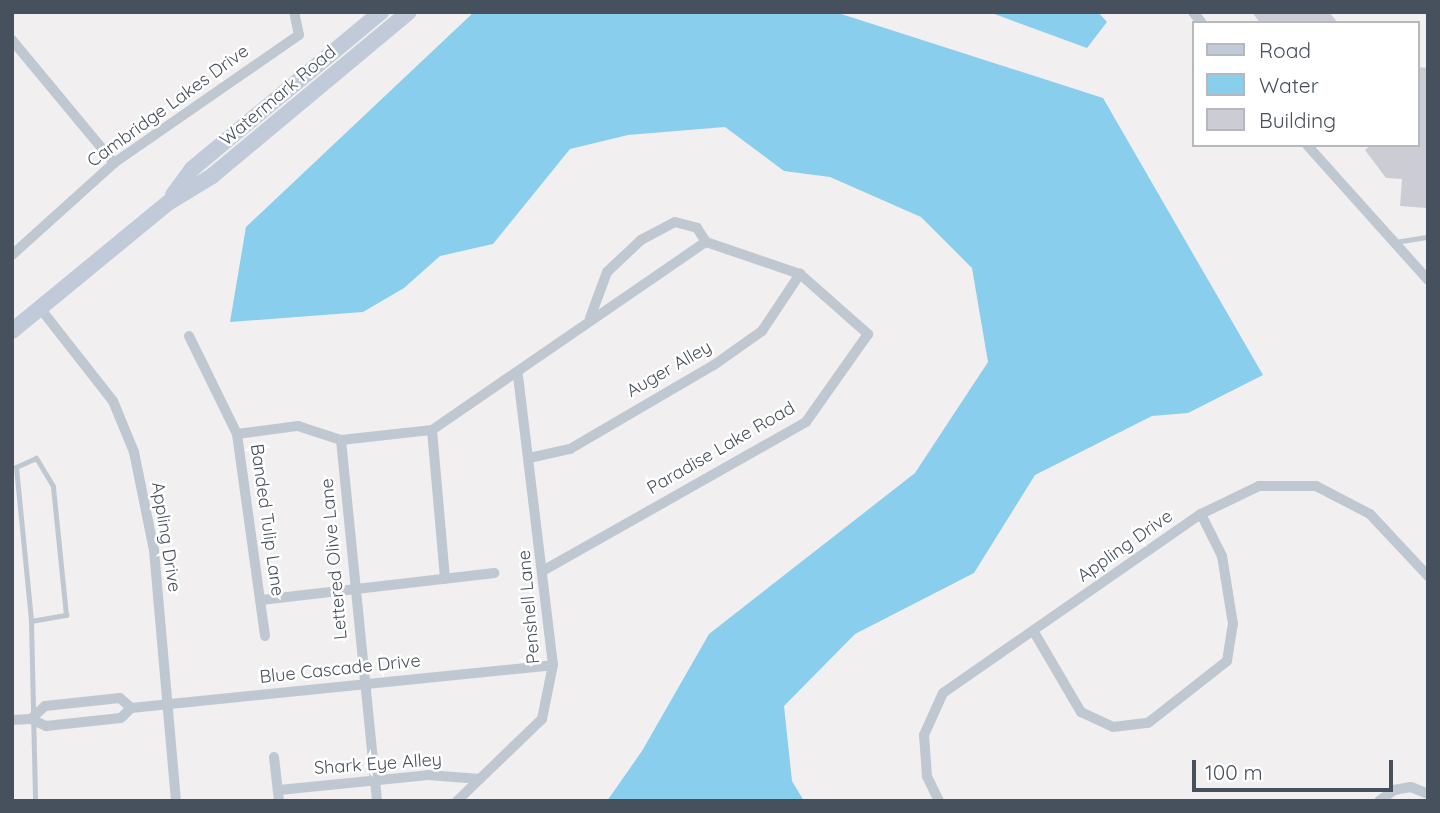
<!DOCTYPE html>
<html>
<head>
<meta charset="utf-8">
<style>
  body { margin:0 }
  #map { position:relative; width:1440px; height:813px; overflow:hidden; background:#f1efef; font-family:Quicksand,sans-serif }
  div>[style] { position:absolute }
  .water>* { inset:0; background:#89ceed }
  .building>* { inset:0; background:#cccdd4 }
  .lane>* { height:5px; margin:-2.5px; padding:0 2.5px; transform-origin:2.5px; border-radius:2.5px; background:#bfc8d1 }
  .street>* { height:10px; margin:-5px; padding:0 5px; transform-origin:5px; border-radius:5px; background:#bfc8d1 }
  .secondary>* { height:16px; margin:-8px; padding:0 8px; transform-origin:8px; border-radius:8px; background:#c1cad8 }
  span { translate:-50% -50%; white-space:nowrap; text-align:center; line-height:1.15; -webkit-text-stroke:5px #fff; paint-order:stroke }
  .street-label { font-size:18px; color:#47505d }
  .frame { position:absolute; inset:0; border:14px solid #47505d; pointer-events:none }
  .legend { position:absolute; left:1192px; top:21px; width:228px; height:126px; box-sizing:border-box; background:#fff; border:2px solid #b5b9be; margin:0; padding:9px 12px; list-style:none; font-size:21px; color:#47505d }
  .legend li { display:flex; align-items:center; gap:14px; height:35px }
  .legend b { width:35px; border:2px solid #b5b9be }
  .scale { position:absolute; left:1192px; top:760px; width:201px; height:32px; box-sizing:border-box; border:4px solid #47505d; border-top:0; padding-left:9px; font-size:21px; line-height:24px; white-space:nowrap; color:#47505d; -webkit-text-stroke:5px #fff; paint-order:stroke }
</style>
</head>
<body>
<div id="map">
  <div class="water">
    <div style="clip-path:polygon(474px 12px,835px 12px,1103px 98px,1263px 375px,1188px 413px,1152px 416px,1035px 475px,974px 573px,855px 634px,784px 706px,792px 781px,804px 801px,607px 801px,642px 751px,709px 634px,915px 473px,988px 362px,972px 268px,921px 217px,830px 177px,784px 171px,725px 127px,628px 135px,570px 149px,493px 244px,440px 256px,404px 288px,363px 312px,230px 322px,246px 227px)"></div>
    <div style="clip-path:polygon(989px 12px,1098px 12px,1107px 22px,1087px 48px)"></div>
  </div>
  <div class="building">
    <div style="clip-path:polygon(1252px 12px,1329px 12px,1338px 23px,1260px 23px)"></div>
    <div style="clip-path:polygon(1417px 67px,1428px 68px,1426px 208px,1400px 206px,1402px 179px,1386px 178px,1365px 150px,1371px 145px,1417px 145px)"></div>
  </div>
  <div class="lane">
    <div style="left:1395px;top:242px;width:33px;rotate:-9deg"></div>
    <div style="left:31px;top:621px;width:36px;rotate:-10deg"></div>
    <div style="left:66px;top:615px;width:130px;rotate:-95.8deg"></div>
    <div style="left:53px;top:486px;width:33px;rotate:-121deg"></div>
    <div style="left:36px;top:458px;width:22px;rotate:156deg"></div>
    <div style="left:16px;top:467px;width:155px;rotate:84.4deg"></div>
    <div style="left:31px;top:621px;width:180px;rotate:88.7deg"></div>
  </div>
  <div class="street">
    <div style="left:1193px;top:12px;width:14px;rotate:51deg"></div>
    <div style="left:12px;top:40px;width:160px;rotate:50.3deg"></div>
    <div style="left:1307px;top:145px;width:181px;rotate:48.1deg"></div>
    <div style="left:12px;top:255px;width:137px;rotate:-42deg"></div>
    <div style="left:114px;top:163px;width:225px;rotate:-34.7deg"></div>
    <div style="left:299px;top:35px;width:24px;rotate:-102deg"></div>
    <div style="left:40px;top:308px;width:118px;rotate:51.9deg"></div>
    <div style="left:113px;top:401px;width:55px;rotate:67.6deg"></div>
    <div style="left:134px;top:452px;width:100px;rotate:78.5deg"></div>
    <div style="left:154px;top:550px;width:252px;rotate:85deg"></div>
    <div style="left:590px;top:318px;width:49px;rotate:-69.7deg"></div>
    <div style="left:607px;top:272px;width:47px;rotate:-43.3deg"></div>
    <div style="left:641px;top:240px;width:38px;rotate:-28deg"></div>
    <div style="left:675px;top:222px;width:23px;rotate:15deg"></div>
    <div style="left:697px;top:228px;width:17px;rotate:57deg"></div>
    <div style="left:189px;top:336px;width:109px;rotate:63.9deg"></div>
    <div style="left:237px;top:434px;width:204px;rotate:82.1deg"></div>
    <div style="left:432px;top:430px;width:149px;rotate:85deg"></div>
    <div style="left:237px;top:434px;width:62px;rotate:-7.5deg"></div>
    <div style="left:298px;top:426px;width:45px;rotate:18deg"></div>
    <div style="left:341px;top:440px;width:92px;rotate:-6.3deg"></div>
    <div style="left:432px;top:430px;width:332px;rotate:-34.5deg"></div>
    <div style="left:706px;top:242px;width:99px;rotate:18.8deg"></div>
    <div style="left:800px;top:274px;width:91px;rotate:41.4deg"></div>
    <div style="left:868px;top:334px;width:108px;rotate:125.2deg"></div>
    <div style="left:806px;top:422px;width:301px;rotate:150.5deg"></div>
    <div style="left:341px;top:440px;width:363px;rotate:84.3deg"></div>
    <div style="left:529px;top:458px;width:42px;rotate:-12.4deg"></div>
    <div style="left:570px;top:449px;width:167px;rotate:-30.3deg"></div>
    <div style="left:714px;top:365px;width:59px;rotate:-35.3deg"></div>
    <div style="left:762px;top:331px;width:69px;rotate:-56.3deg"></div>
    <div style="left:261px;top:600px;width:235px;rotate:-6.6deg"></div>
    <div style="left:1034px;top:632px;width:93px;rotate:59.6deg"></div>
    <div style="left:1081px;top:712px;width:35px;rotate:25deg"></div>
    <div style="left:1113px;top:727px;width:35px;rotate:-7deg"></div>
    <div style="left:1148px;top:723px;width:100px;rotate:-38.1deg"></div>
    <div style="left:1227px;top:661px;width:37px;rotate:-81deg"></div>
    <div style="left:1233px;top:624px;width:69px;rotate:-99.2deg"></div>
    <div style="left:1222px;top:556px;width:47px;rotate:-116.6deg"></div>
    <div style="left:31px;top:719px;width:19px;rotate:-43deg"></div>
    <div style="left:45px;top:706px;width:75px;rotate:-6.1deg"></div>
    <div style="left:120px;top:698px;width:15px;rotate:42deg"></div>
    <div style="left:12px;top:720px;width:19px;rotate:-3deg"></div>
    <div style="left:31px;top:719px;width:17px;rotate:25deg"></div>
    <div style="left:46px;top:726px;width:75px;rotate:-6.1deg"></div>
    <div style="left:121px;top:718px;width:14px;rotate:-45deg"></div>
    <div style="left:131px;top:708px;width:424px;rotate:-5.8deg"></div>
    <div style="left:274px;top:757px;width:44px;rotate:83.5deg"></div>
    <div style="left:279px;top:790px;width:150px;rotate:-5.7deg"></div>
    <div style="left:428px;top:775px;width:52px;rotate:4.4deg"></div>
    <div style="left:457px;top:801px;width:118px;rotate:-44deg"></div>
    <div style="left:542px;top:719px;width:55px;rotate:-78.5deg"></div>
    <div style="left:553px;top:665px;width:292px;rotate:-96.9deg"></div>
    <div style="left:939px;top:801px;width:28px;rotate:-116deg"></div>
    <div style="left:927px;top:776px;width:41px;rotate:-94.2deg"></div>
    <div style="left:924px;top:735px;width:46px;rotate:-65.7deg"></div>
    <div style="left:943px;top:693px;width:314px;rotate:-34.8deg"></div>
    <div style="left:1201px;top:514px;width:64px;rotate:-25.8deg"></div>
    <div style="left:1259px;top:486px;width:57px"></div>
    <div style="left:1316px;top:486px;width:61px;rotate:27.4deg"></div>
    <div style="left:1370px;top:514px;width:85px;rotate:46.9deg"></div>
    <div style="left:1379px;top:801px;width:19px;rotate:-36deg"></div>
    <div style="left:1394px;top:790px;width:17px;rotate:-10deg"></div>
    <div style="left:1411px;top:787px;width:18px;rotate:22deg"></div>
  </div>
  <div class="secondary">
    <div style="left:173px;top:195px;width:32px;rotate:-54deg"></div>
    <div style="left:192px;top:169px;width:246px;rotate:-39.7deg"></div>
    <div style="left:12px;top:331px;width:202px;rotate:-39.4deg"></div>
    <div style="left:168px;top:203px;width:52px;rotate:-31.5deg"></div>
    <div style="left:212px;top:176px;width:256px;rotate:-39.8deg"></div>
  </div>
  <div class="street-label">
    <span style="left:278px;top:96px;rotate:-40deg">Watermark Road</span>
    <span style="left:168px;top:106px;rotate:-36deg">Cambridge Lakes Drive</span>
    <span style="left:669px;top:369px;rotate:-30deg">Auger Alley</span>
    <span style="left:721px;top:448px;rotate:-30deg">Paradise Lake Road</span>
    <span style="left:267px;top:520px;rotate:82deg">Banded Tulip Lane</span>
    <span style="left:166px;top:537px;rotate:81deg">Appling Drive</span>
    <span style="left:1125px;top:546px;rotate:-35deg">Appling Drive</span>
    <span style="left:334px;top:559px;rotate:-95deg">Lettered Olive Lane</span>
    <span style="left:529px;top:607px;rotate:-95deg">Penshell Lane</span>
    <span style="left:340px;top:669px;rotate:-6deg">Blue Cascade Drive</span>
    <span style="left:378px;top:764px;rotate:-4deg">Shark Eye Alley</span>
  </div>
  <div class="frame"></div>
  <ul class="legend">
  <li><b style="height:9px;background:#c1cad8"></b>Road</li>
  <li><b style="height:19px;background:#89ceed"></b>Water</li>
  <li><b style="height:19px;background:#cccdd4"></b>Building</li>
  </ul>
  <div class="scale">100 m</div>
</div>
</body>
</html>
